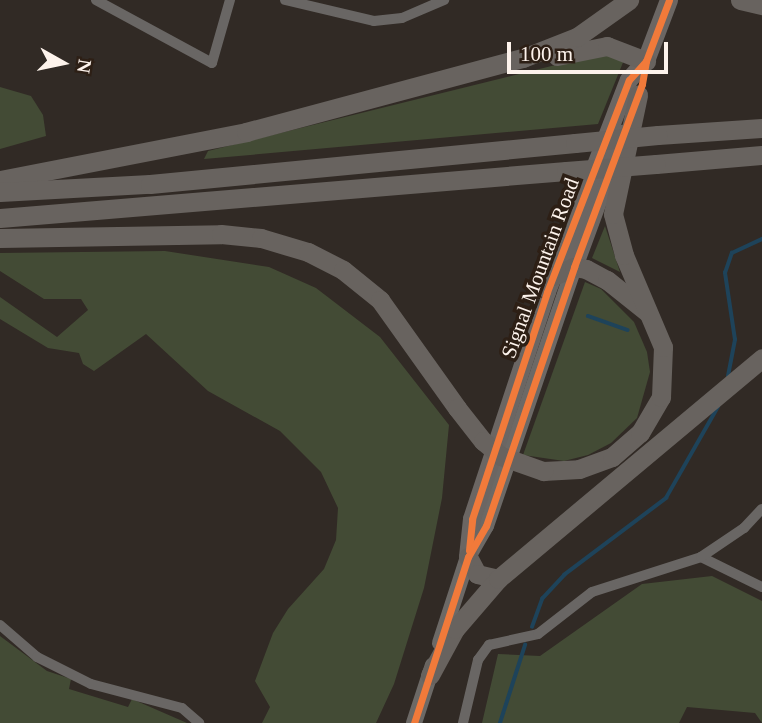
<!DOCTYPE html>
<html>
<head>
<meta charset="utf-8">
<style>
  body { margin:0 }
  #map { position:relative; width:762px; height:723px; overflow:hidden; background:#312a25; font-family:"Times New Roman",serif }
  div>[style] { position:absolute }
  .green>* { inset:0; background:#434b35 }
  .stream>* { height:3.5px; margin:-1.75px; padding:0 1.75px; transform-origin:1.75px; border-radius:1.75px; background:#1e435a }
  .minor>* { height:10px; margin:-5px; padding:0 5px; transform-origin:5px; border-radius:5px; background:#696664 }
  .secondary>* { height:16px; margin:-8px; padding:0 8px; transform-origin:8px; border-radius:8px; background:#6c6966 }
  .primary>* { height:18px; margin:-9px; padding:0 9px; transform-origin:9px; border-radius:9px; background:#6b6663 }
  .motorway>* { height:19px; margin:-9.5px; padding:0 9.5px; transform-origin:9.5px; border-radius:9.5px; background:#68635f }
  .motorway-bridge>* { height:19px; margin:-9.5px; padding:0 9.5px; transform-origin:9.5px; border-radius:9.5px; background:#68635f }
  .cycleway>* { height:7px; margin:-3.5px; padding:0 3.5px; transform-origin:3.5px; border-radius:3.5px; background:#f17a3a }
  span { translate:-50% -50%; white-space:nowrap; text-align:center; line-height:1.15; -webkit-text-stroke:7px #2d1f15; paint-order:stroke }
  .street-label { font-size:21px; color:#fdf3ec }
  .north { position:absolute; left:28px; top:28px; width:70px; height:70px; -webkit-text-stroke:5px #2d1f15; paint-order:stroke; rotate:99deg; font-size:19px; font-weight:700; line-height:28px; text-align:center; color:#fdf3ec }
  .north::after { content:''; display:block; margin:auto; width:24px; height:32px; background:#fdf3ec; clip-path:polygon(50% 0,100% 100%,50% 72%,0 100%) }
  .scale { position:absolute; left:507px; top:42px; width:161px; height:32px; box-sizing:border-box; border:4px solid #fdf3ec; border-top:0; padding-left:9px; font-size:21px; line-height:24px; white-space:nowrap; color:#fdf3ec; -webkit-text-stroke:5px #2d1f15; paint-order:stroke }
</style>
</head>
<body>
<div id="map">
  <div class="green">
    <div style="clip-path:polygon(604px 53px,626px 55px,598px 124px,204px 159px,208px 151px)"></div>
    <div style="clip-path:polygon(0 87px,31px 96px,43px 115px,46px 136px,0 149px)"></div>
    <div style="clip-path:polygon(605px 226px,620px 272px,592px 258px)"></div>
    <div style="clip-path:polygon(165px 251px,269px 267px,316px 288px,380px 337px,449px 425px,442px 498px,424px 588px,394px 684px,376px 723px,262px 723px,270px 707px,255px 681px,273px 633px,288px 609px,324px 569px,336px 540px,338px 508px,321px 472px,280px 431px,208px 391px,146px 334px,94px 371px,83px 364px,79px 353px,48px 348px,0 319px,0 297px,57px 337px,88px 310px,81px 299px,44px 299px,0 271px,0 253px)"></div>
    <div style="clip-path:polygon(585px 282px,601px 289px,634px 322px,647px 352px,650px 372px,637px 418px,611px 443px,588px 455px,564px 461px,523px 455px)"></div>
    <div style="clip-path:polygon(712px 576px,762px 601px,762px 723px,755px 713px,687px 707px,679px 723px,482px 723px,498px 654px,540px 656px,642px 584px)"></div>
    <div style="clip-path:polygon(0 636px,47px 671px,71px 679px,69px 689px,128px 707px,132px 699px,187px 723px,0 723px)"></div>
  </div>
  <div class="stream">
    <div style="left:588px;top:316px;width:42px;rotate:19.3deg"></div>
    <div style="left:728px;top:376px;width:37px;rotate:-79deg"></div>
    <div style="left:735px;top:340px;width:68px;rotate:-98.5deg"></div>
    <div style="left:725px;top:273px;width:21px;rotate:-71deg"></div>
    <div style="left:732px;top:253px;width:33px;rotate:-25deg"></div>
    <div style="left:532px;top:627px;width:30px;rotate:-70deg"></div>
    <div style="left:542px;top:599px;width:33px;rotate:-47deg"></div>
    <div style="left:564px;top:575px;width:128px;rotate:-37deg"></div>
    <div style="left:666px;top:498px;width:105px;rotate:-60.3deg"></div>
    <div style="left:500px;top:723px;width:82px;rotate:-72.2deg"></div>
  </div>
  <div class="minor">
    <div style="left:96px;top:0;width:132px;rotate:28.5deg"></div>
    <div style="left:212px;top:63px;width:66px;rotate:-74.1deg"></div>
    <div style="left:285px;top:0;width:91px;rotate:13.3deg"></div>
    <div style="left:374px;top:21px;width:28px;rotate:-6deg"></div>
    <div style="left:402px;top:18px;width:46px;rotate:-23.2deg"></div>
    <div style="left:701px;top:557px;width:68px;rotate:26.2deg"></div>
    <div style="left:0;top:625px;width:49px;rotate:40.9deg"></div>
    <div style="left:37px;top:657px;width:60px;rotate:26.6deg"></div>
    <div style="left:91px;top:684px;width:94px;rotate:14.8deg"></div>
    <div style="left:182px;top:708px;width:23px;rotate:41deg"></div>
    <div style="left:463px;top:723px;width:65px;rotate:-76.6deg"></div>
    <div style="left:478px;top:660px;width:19px;rotate:-54deg"></div>
    <div style="left:489px;top:645px;width:50px;rotate:-12.7deg"></div>
    <div style="left:538px;top:634px;width:68px;rotate:-37.9deg"></div>
    <div style="left:592px;top:592px;width:114px;rotate:-17.8deg"></div>
    <div style="left:701px;top:557px;width:52px;rotate:-34deg"></div>
    <div style="left:744px;top:528px;width:26px;rotate:-47deg"></div>
  </div>
  <div class="secondary">
    <div style="left:440px;top:643px;width:90px;rotate:-72deg"></div>
    <div style="left:468px;top:557px;width:36px;rotate:-60deg"></div>
    <div style="left:486px;top:526px;width:274px;rotate:-71.2deg"></div>
    <div style="left:414px;top:723px;width:61px;rotate:-71.9deg"></div>
  </div>
  <div class="primary">
    <div style="left:574px;top:267px;width:142px;rotate:-69.8deg"></div>
    <div style="left:468px;top:557px;width:38px;rotate:-84deg"></div>
    <div style="left:472px;top:519px;width:239px;rotate:-71.7deg"></div>
    <div style="left:547px;top:292px;width:227px;rotate:-68.9deg"></div>
    <div style="left:629px;top:80px;width:25px;rotate:-48deg"></div>
    <div style="left:646px;top:61px;width:65px;rotate:-69.3deg"></div>
  </div>
  <div class="motorway">
    <div style="left:740px;top:0;width:23px;rotate:13deg"></div>
    <div style="left:557px;top:56px;width:51px;rotate:-11.3deg"></div>
    <div style="left:607px;top:46px;width:42px;rotate:21deg"></div>
    <div style="left:658px;top:135px;width:104px;rotate:-3.9deg"></div>
    <div style="left:656px;top:164px;width:106px;rotate:-4.9deg"></div>
    <div style="left:0;top:180px;width:251px;rotate:-11deg"></div>
    <div style="left:246px;top:132px;width:287px;rotate:-15deg"></div>
    <div style="left:523px;top:58px;width:58px;rotate:-21.3deg"></div>
    <div style="left:577px;top:37px;width:64px;rotate:-35.4deg"></div>
    <div style="left:0;top:192px;width:150px;rotate:-3.1deg"></div>
    <div style="left:150px;top:184px;width:427px;rotate:-5.5deg"></div>
    <div style="left:0;top:218px;width:568px;rotate:-4.75deg"></div>
    <div style="left:0;top:238px;width:221px;rotate:-1deg"></div>
    <div style="left:221px;top:234px;width:40px;rotate:5.7deg"></div>
    <div style="left:261px;top:238px;width:49px;rotate:16.6deg"></div>
    <div style="left:308px;top:252px;width:39px;rotate:27deg"></div>
    <div style="left:343px;top:270px;width:48px;rotate:39deg"></div>
    <div style="left:380px;top:300px;width:133px;rotate:54.5deg"></div>
    <div style="left:553px;top:276px;width:23px;rotate:-23deg"></div>
    <div style="left:574px;top:267px;width:12px;rotate:9deg"></div>
    <div style="left:586px;top:269px;width:24px;rotate:28deg"></div>
    <div style="left:607px;top:280px;width:51px;rotate:38.7deg"></div>
    <div style="left:543px;top:471px;width:36px;rotate:-3deg"></div>
    <div style="left:579px;top:469px;width:35px;rotate:-20deg"></div>
    <div style="left:612px;top:457px;width:37px;rotate:-41deg"></div>
    <div style="left:640px;top:433px;width:42px;rotate:-59.7deg"></div>
    <div style="left:661px;top:397px;width:50px;rotate:-87.7deg"></div>
    <div style="left:663px;top:347px;width:100px;rotate:-113deg"></div>
    <div style="left:624px;top:255px;width:42px;rotate:-105deg"></div>
    <div style="left:613px;top:214px;width:122px;rotate:-78.1deg"></div>
    <div style="left:468px;top:557px;width:19px;rotate:62deg"></div>
    <div style="left:477px;top:574px;width:22px;rotate:13deg"></div>
    <div style="left:430px;top:675px;width:52px;rotate:-61.5deg"></div>
    <div style="left:455px;top:629px;width:66px;rotate:-49.3deg"></div>
    <div style="left:498px;top:579px;width:344px;rotate:-39.9deg"></div>
  </div>
  <div class="motorway-bridge">
    <div style="left:575px;top:143px;width:83px;rotate:-5.5deg"></div>
    <div style="left:566px;top:171px;width:90px;rotate:-4.4deg"></div>
    <div style="left:457px;top:408px;width:42px;rotate:51.8deg"></div>
    <div style="left:483px;top:441px;width:23px;rotate:40deg"></div>
    <div style="left:501px;top:456px;width:45px;rotate:19.7deg"></div>
  </div>
  <div class="cycleway">
    <div style="left:469px;top:550px;width:31px;rotate:-84deg"></div>
    <div style="left:472px;top:519px;width:239px;rotate:-71.7deg"></div>
    <div style="left:547px;top:292px;width:227px;rotate:-68.9deg"></div>
    <div style="left:629px;top:80px;width:25px;rotate:-48deg"></div>
    <div style="left:646px;top:61px;width:65px;rotate:-69.3deg"></div>
    <div style="left:414px;top:723px;width:175px;rotate:-72deg"></div>
    <div style="left:468px;top:557px;width:36px;rotate:-60deg"></div>
    <div style="left:486px;top:526px;width:274px;rotate:-71.2deg"></div>
    <div style="left:574px;top:267px;width:195px;rotate:-69.6deg"></div>
    <div style="left:642px;top:84px;width:23px;rotate:-80deg"></div>
  </div>
  <div class="street-label">
    <span style="left:540px;top:268px;rotate:-70deg">Signal Mountain Road</span>
  </div>
  <div class="north">N</div>
  <div class="scale">100 m</div>
</div>
</body>
</html>
